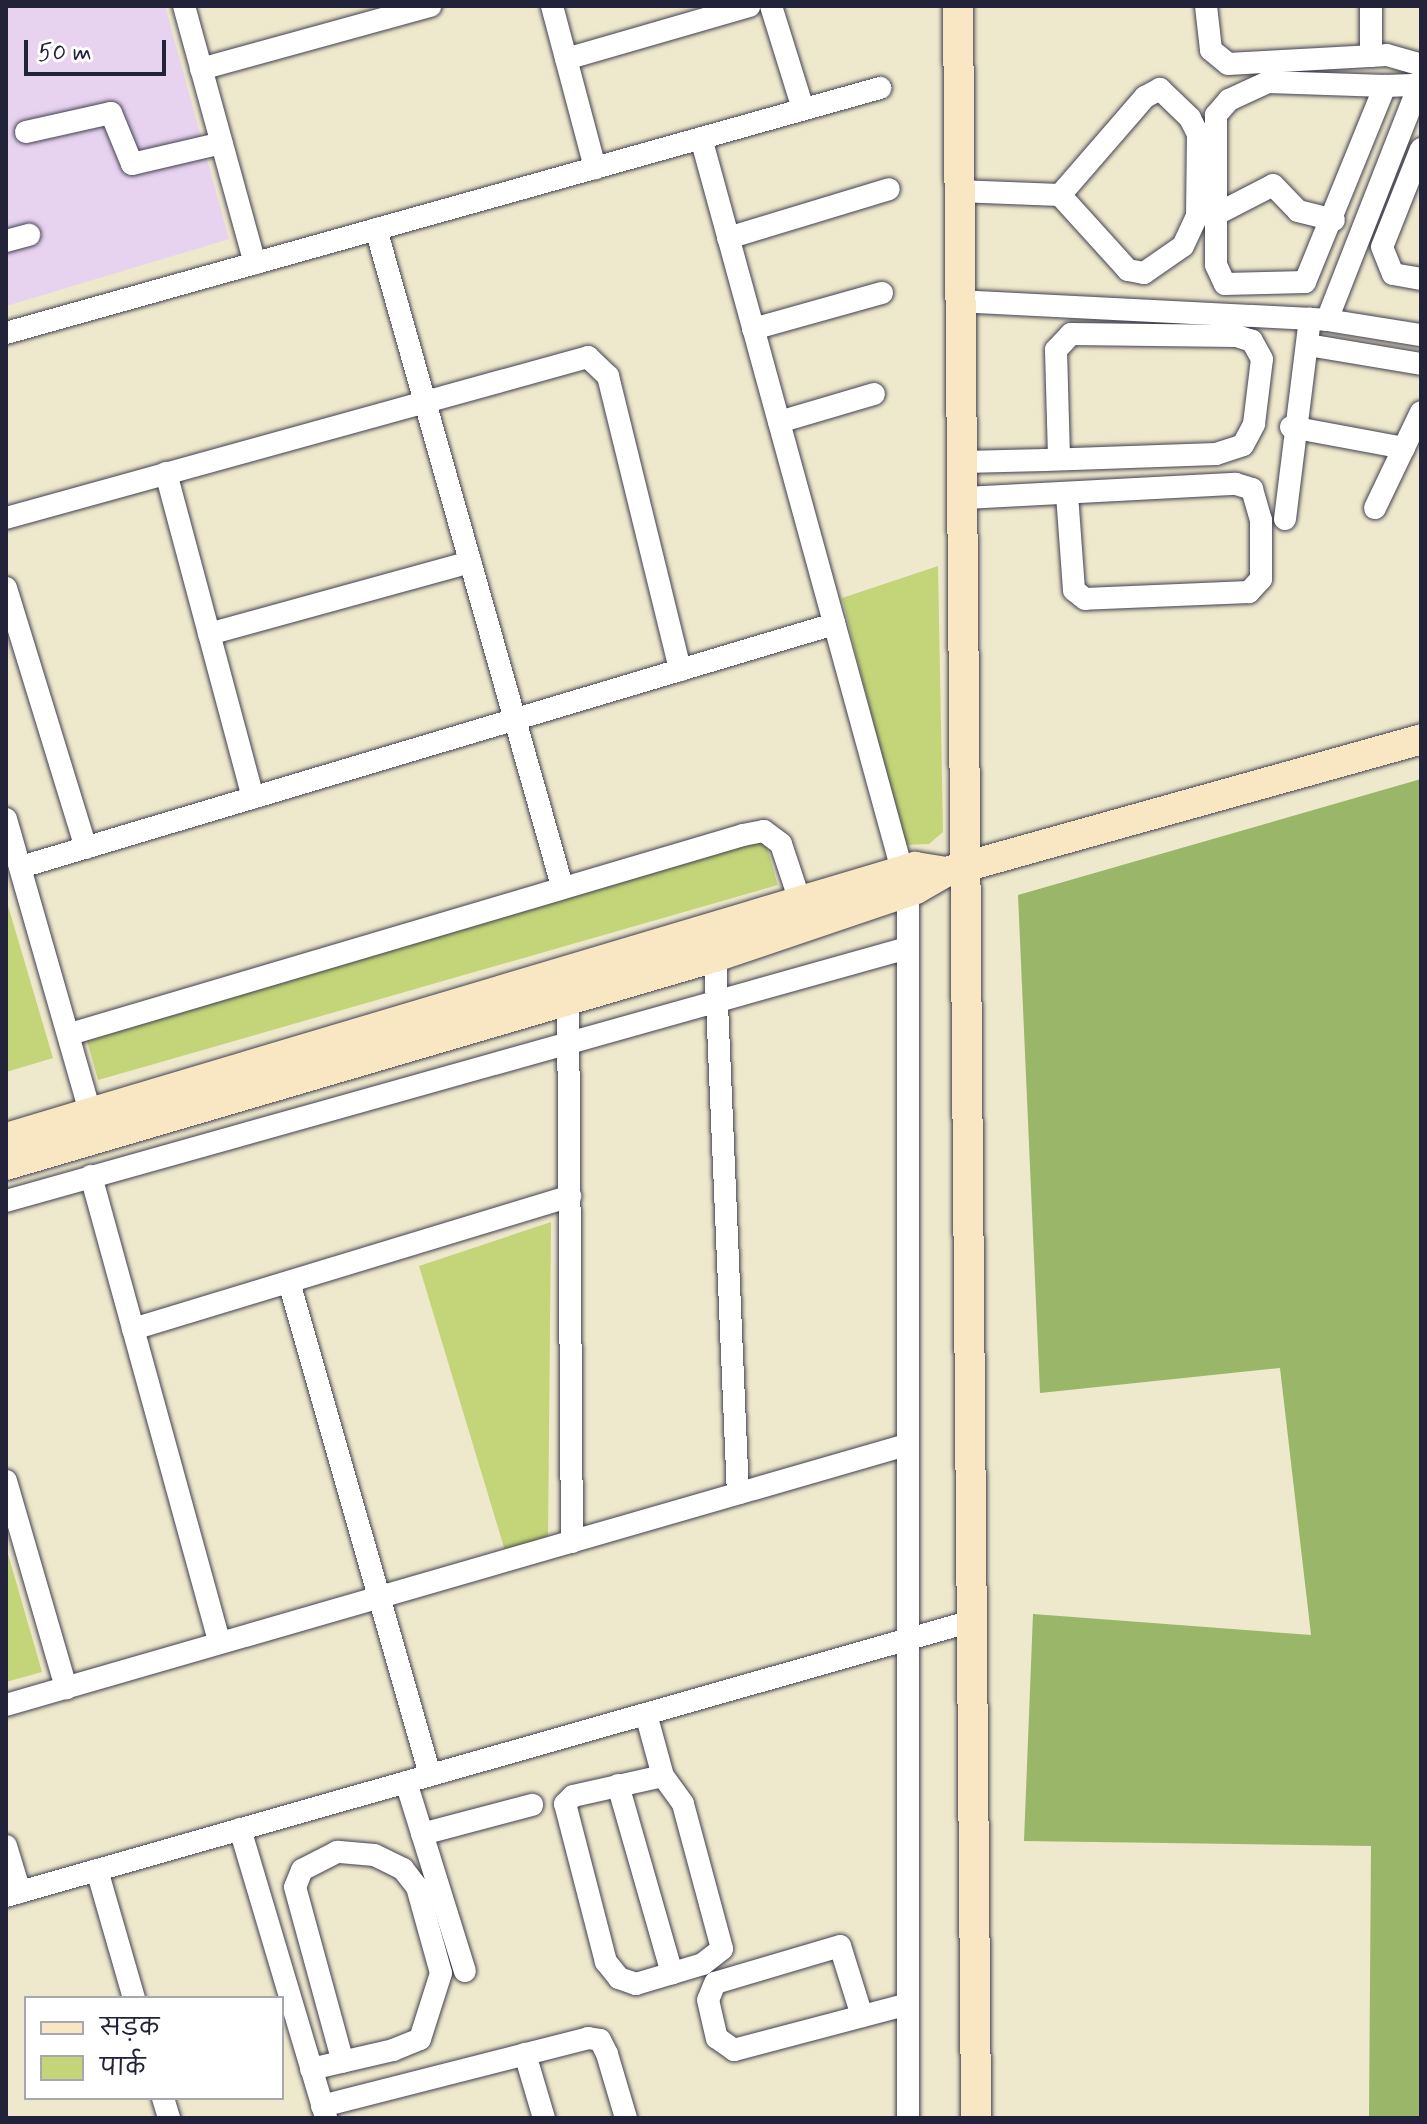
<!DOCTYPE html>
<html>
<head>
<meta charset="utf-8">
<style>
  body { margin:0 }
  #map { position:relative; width:1427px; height:2124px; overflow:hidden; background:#eee8cc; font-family:Mynerve,"Playpen Sans Deva",sans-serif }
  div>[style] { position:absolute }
  .built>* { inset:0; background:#e7d2ef }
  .green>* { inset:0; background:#c3d578; transform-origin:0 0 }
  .forest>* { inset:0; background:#9ab668 }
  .roads { filter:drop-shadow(0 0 2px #414051) drop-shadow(0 0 2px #414051) }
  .street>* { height:22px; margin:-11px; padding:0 11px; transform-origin:11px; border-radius:11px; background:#fff }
  .secondary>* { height:30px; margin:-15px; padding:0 15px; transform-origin:15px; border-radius:15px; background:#f9e7c3 }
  span { translate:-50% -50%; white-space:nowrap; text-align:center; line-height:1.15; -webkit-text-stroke:7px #fff; paint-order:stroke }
  .frame { position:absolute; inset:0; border:8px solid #22223b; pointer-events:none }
  .legend { position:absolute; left:24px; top:1996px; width:260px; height:104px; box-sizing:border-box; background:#fff; border:2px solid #a7a7b1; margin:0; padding:10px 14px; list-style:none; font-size:24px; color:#22223b }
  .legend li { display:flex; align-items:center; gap:16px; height:40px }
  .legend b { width:40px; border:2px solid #a7a7b1 }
  .scale { position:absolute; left:24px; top:40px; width:142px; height:36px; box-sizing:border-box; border:4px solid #22223b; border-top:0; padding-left:10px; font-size:24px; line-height:28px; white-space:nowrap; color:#22223b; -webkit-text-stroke:6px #fff; paint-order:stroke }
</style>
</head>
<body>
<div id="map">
  <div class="built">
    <div style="clip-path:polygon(6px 6px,165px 6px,229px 239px,6px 306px)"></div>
  </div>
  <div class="green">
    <div style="clip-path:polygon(938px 566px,943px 832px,929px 844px,904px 845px,842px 598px)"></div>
    <div style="left:764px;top:837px;width:50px;height:707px;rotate:74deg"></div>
    <div style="clip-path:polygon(6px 899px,53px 1058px,6px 1072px)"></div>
    <div style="clip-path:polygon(551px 1222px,548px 1540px,506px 1554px,419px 1266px)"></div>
    <div style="clip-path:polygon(6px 1547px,42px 1672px,6px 1682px)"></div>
  </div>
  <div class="forest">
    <div style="clip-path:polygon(1421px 779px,1421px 2118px,1369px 2118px,1371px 1846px,1024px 1841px,1033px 1614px,1311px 1635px,1280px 1368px,1040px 1393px,1018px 895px)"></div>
  </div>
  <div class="roads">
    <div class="street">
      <div style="left:184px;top:6px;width:267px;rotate:74.6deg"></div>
      <div style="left:552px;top:6px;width:168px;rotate:75.1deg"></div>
      <div style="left:771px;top:6px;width:108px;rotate:72.7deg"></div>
      <div style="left:1206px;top:6px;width:44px;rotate:83.5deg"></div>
      <div style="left:1211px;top:50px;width:22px;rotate:39deg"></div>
      <div style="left:1228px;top:64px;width:159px;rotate:-3.2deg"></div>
      <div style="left:1387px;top:55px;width:35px;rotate:16deg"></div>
      <div style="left:1371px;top:56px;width:50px;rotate:-90deg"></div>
      <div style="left:566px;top:59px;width:191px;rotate:-16.1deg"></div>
      <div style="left:201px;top:69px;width:238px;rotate:-15.4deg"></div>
      <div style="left:1385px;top:86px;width:117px;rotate:-178deg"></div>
      <div style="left:1268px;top:82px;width:43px;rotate:155.2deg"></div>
      <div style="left:1229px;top:100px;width:20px;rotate:131deg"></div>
      <div style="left:1216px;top:115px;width:150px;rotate:90deg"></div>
      <div style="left:1216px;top:265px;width:21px;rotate:65deg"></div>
      <div style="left:1225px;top:284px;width:80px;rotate:-1.4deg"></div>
      <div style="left:1305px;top:282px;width:212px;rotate:-67.8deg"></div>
      <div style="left:1385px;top:86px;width:34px;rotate:-2deg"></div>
      <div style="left:26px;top:132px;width:87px;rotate:-12.6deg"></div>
      <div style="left:111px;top:113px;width:55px;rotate:67.6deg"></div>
      <div style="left:132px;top:164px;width:92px;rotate:-13.1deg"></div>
      <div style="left:701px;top:138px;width:759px;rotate:74.65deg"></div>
      <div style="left:1421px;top:149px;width:105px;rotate:111.7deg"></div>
      <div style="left:1382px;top:247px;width:29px;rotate:68deg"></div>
      <div style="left:1393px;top:274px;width:28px;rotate:10deg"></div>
      <div style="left:957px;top:191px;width:103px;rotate:2.2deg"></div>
      <div style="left:1060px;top:195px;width:101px;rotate:47.8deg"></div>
      <div style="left:1128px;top:270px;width:16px;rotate:11deg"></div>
      <div style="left:1144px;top:273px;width:47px;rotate:-34.7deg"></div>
      <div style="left:1183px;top:246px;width:33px;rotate:-65deg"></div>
      <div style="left:1197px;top:216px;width:82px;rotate:-89.3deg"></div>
      <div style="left:1198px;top:134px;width:18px;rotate:-117deg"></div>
      <div style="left:1190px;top:118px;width:42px;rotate:-136deg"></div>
      <div style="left:1160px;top:89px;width:17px;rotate:152deg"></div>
      <div style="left:1145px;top:97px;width:130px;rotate:130.9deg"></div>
      <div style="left:1215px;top:215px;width:65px;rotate:-27.3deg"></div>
      <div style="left:1273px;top:185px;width:36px;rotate:46deg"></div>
      <div style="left:1298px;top:211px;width:37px;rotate:14deg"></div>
      <div style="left:376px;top:229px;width:683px;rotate:74.19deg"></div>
      <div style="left:728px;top:238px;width:168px;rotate:-16.9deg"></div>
      <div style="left:6px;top:241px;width:24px;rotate:-15deg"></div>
      <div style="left:957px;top:301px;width:370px;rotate:2.9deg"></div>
      <div style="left:1327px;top:320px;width:95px;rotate:9.1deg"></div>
      <div style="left:1327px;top:320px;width:258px;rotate:-68.6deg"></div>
      <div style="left:753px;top:329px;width:134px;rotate:-15.6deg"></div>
      <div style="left:6px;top:333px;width:908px;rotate:-15.66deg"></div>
      <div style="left:1308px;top:345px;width:115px;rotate:9.5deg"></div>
      <div style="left:779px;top:422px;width:99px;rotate:-16.4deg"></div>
      <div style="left:1291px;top:427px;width:115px;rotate:10.5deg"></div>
      <div style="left:964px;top:462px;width:81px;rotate:-1.4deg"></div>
      <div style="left:1045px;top:460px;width:171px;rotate:-2deg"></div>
      <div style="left:1216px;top:454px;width:28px;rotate:-18deg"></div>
      <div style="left:1243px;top:445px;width:24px;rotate:-62deg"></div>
      <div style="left:1254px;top:424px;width:65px;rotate:-83deg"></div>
      <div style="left:1262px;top:359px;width:21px;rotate:-119deg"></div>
      <div style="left:1252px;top:341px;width:16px;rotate:-162deg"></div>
      <div style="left:1237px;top:336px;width:166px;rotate:-179.3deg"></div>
      <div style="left:1071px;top:334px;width:22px;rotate:133deg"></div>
      <div style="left:1056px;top:350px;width:109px;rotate:88.4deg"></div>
      <div style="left:166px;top:473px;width:336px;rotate:75deg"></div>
      <div style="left:965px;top:498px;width:271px;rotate:-3deg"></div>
      <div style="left:1236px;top:484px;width:17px;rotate:17deg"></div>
      <div style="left:1252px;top:489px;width:32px;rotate:74deg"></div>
      <div style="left:1261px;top:520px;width:59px;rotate:90deg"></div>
      <div style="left:1261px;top:579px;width:18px;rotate:133deg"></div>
      <div style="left:1249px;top:592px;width:164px;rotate:177.6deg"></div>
      <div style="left:1085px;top:599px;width:14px;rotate:-141deg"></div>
      <div style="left:1074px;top:590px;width:96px;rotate:-94.2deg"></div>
      <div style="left:1375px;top:508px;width:106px;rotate:-64.4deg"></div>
      <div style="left:6px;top:518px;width:604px;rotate:-15.46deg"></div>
      <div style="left:588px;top:357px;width:28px;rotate:44deg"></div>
      <div style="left:608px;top:376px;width:303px;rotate:76.2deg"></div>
      <div style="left:1285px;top:519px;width:202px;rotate:-82.9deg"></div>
      <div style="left:6px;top:588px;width:272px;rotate:72.9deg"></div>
      <div style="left:209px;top:634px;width:271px;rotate:-15.4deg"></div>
      <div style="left:6px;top:819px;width:318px;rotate:74deg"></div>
      <div style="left:21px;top:867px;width:849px;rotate:-16.64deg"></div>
      <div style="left:908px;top:892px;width:1226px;rotate:90deg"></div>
      <div style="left:715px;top:957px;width:537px;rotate:87.55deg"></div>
      <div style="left:568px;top:1000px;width:542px;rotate:89.58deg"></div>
      <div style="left:70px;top:1034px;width:702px;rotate:-16.47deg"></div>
      <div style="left:743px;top:835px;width:21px;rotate:-11deg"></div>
      <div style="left:764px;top:831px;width:21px;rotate:37deg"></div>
      <div style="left:781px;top:844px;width:60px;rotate:71.6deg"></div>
      <div style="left:91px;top:1176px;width:484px;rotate:74.6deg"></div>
      <div style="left:6px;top:1201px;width:933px;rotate:-15.68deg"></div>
      <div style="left:289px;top:1282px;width:513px;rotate:74.04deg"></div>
      <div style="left:133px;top:1329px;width:457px;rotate:-16.9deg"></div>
      <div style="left:6px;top:1481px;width:216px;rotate:73.8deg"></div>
      <div style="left:6px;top:1705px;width:937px;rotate:-16.11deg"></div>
      <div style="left:646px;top:1714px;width:64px;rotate:74.7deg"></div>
      <div style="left:663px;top:1776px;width:34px;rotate:54deg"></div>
      <div style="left:683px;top:1804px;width:150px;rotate:74.9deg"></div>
      <div style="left:722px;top:1949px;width:24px;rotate:142deg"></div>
      <div style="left:703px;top:1964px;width:70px;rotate:163.4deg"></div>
      <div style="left:636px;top:1984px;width:18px;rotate:-161deg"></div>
      <div style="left:619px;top:1978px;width:21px;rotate:-129deg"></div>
      <div style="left:606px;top:1962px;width:163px;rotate:-104.5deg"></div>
      <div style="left:565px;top:1804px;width:11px;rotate:-45deg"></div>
      <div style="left:573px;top:1796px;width:92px;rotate:-12.5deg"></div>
      <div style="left:406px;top:1782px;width:198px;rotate:72.7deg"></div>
      <div style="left:618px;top:1785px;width:196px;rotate:74deg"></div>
      <div style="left:240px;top:1829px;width:302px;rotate:73.4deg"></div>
      <div style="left:422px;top:1834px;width:114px;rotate:-14.8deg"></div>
      <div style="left:6px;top:1846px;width:48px;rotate:73.1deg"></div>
      <div style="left:97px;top:1870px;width:133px;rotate:73.9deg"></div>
      <div style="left:6px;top:1896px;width:1004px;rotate:-15.89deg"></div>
      <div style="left:862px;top:2016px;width:73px;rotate:-107.4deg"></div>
      <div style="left:840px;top:1946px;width:130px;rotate:163.5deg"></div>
      <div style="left:715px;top:1983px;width:18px;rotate:112deg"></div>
      <div style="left:708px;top:2000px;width:39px;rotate:77deg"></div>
      <div style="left:717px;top:2038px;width:21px;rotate:35deg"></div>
      <div style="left:734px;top:2050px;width:180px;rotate:-14.8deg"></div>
      <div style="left:525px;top:2054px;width:67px;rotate:73.5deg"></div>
      <div style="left:311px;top:2069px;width:84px;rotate:-13deg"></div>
      <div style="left:393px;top:2050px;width:29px;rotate:-22deg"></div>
      <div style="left:420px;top:2039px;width:69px;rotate:-72.3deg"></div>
      <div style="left:441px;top:1973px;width:89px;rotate:-105.6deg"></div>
      <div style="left:417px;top:1887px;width:23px;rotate:-128deg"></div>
      <div style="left:403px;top:1869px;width:32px;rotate:-154deg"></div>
      <div style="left:374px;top:1855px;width:37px;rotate:-175deg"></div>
      <div style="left:337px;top:1852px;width:39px;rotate:153deg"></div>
      <div style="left:302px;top:1870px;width:18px;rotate:112deg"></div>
      <div style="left:295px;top:1887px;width:181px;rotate:74.7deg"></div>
      <div style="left:163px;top:2098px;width:21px;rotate:73deg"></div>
      <div style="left:322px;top:2106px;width:275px;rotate:-14.3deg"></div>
      <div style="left:588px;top:2038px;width:12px;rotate:9deg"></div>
      <div style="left:600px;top:2040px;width:16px;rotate:63deg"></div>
      <div style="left:607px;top:2054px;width:67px;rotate:73.5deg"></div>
    </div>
    <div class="secondary">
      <div style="left:958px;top:6px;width:2112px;rotate:89.51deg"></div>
      <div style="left:6px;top:1138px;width:949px;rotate:-16.6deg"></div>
      <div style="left:915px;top:867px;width:31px;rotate:9deg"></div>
      <div style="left:6px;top:1165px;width:739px;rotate:-16.35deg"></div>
      <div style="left:715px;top:957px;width:212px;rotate:-18.7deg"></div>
      <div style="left:916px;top:889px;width:34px;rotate:-30deg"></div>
      <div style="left:946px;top:872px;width:493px;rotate:-15.6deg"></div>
    </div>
  </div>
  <div class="frame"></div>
  <ul class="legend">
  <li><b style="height:10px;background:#f9e7c3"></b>सड़क</li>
  <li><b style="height:22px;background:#c3d578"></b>पार्क</li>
  </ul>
  <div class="scale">50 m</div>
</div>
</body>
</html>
